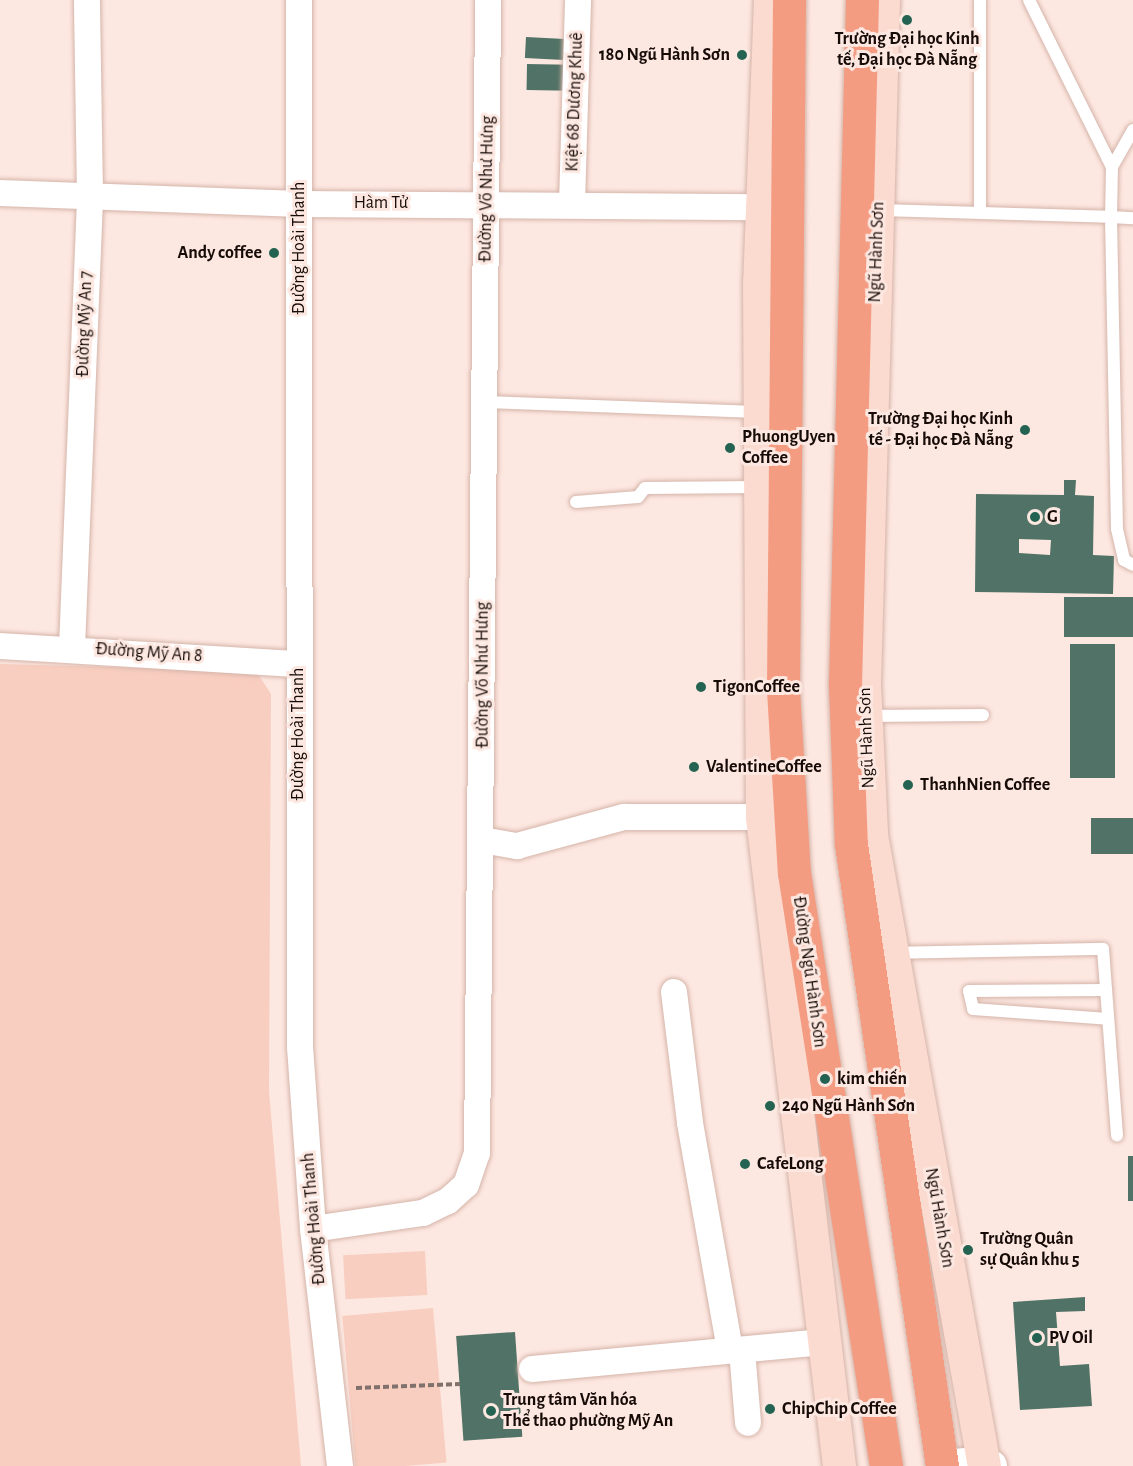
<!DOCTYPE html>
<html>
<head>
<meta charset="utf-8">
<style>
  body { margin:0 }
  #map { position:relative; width:1133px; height:1466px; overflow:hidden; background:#fde8e1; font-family:"Alegreya Sans",sans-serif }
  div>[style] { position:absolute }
  .green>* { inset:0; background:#f8cec0; transform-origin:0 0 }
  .building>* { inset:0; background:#517266; transform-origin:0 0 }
  .path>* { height:4px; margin-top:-2px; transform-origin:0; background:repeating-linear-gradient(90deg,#81716c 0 6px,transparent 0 9px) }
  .roads { filter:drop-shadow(0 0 2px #d5b4a9) drop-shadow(0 0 2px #d5b4a9) }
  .service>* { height:12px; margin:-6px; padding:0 6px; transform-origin:6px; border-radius:6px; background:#fff }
  .minor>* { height:26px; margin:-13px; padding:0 13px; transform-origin:13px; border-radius:13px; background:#fff }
  .tertiary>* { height:32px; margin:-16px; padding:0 16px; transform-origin:16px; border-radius:16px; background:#fff }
  .secondary>* { height:33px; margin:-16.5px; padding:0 16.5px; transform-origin:16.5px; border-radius:16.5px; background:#fbdad0 }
  .trunk>* { height:33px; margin:-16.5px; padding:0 16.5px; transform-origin:16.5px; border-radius:16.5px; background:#f49c82 }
  .dots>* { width:16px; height:16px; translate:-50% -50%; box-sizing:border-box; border:3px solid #fde8e1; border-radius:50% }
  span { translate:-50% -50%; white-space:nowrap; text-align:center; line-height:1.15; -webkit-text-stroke:6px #fde8e1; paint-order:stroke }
  .poi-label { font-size:18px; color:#170b08; font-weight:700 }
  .right { translate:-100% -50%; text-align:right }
  .left { translate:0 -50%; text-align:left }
  .street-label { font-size:18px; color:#170b08 }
</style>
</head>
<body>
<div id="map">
  <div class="green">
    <div style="clip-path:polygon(0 664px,256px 671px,271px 694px,269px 1091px,301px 1466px,0 1466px)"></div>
    <div style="left:425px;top:1251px;width:44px;height:82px;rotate:87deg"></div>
    <div style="left:433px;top:1308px;width:155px;height:91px;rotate:85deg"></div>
  </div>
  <div class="building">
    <div style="left:526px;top:37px;width:39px;height:21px;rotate:3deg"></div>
    <div style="left:527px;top:64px;width:43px;height:26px;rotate:1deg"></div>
    <div style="clip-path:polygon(evenodd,1064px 480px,1076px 480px,1075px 495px,1094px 496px,1093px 555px,1114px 556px,1113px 594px,975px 592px,976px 494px,1064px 495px,1064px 480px,1019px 539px,1051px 540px,1050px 555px,1019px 553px,1019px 539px)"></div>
    <div style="left:1064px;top:597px;width:69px;height:40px"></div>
    <div style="left:1070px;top:644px;width:45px;height:134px"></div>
    <div style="left:1091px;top:818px;width:42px;height:36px"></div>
    <div style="left:1128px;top:1156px;width:5px;height:45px"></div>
    <div style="clip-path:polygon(1085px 1297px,1085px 1311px,1056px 1312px,1060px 1366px,1089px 1364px,1092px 1406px,1020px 1410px,1013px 1302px)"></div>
    <div style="left:515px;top:1332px;width:105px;height:59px;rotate:86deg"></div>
  </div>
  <div class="path">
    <div style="left:356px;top:1388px;width:104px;rotate:-2.2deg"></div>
  </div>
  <div class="roads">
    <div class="service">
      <div style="left:980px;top:0;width:212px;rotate:90deg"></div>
      <div style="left:1029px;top:0;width:186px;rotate:63.6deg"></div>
      <div style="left:1133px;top:130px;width:43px;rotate:119.6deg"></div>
      <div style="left:1112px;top:167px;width:50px;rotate:91.1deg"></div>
      <div style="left:1111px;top:217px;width:22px;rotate:3deg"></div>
      <div style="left:878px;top:210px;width:233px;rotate:1.7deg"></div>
      <div style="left:1111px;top:217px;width:312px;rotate:88.9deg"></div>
      <div style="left:1117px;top:529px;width:32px;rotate:77deg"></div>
      <div style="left:1124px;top:560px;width:10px;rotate:29deg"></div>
      <div style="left:485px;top:402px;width:273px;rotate:2.1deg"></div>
      <div style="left:576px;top:502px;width:62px;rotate:-4.6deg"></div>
      <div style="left:638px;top:497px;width:11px;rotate:-52deg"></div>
      <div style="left:645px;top:488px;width:114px;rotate:-0.5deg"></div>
      <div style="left:867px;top:716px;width:116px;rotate:-0.5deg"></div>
      <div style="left:892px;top:953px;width:211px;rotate:-1.1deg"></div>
      <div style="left:1103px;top:949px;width:187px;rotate:85.7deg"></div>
      <div style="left:1106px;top:990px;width:137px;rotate:179.6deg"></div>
      <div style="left:969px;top:991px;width:18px;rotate:77deg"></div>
      <div style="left:973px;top:1009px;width:135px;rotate:4.2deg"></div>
    </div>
    <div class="minor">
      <div style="left:299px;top:0;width:1047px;rotate:89.95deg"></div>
      <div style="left:300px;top:1047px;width:182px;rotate:85.9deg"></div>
      <div style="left:313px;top:1229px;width:239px;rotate:83.5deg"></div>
      <div style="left:0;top:193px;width:300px;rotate:2.1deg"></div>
      <div style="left:300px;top:204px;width:462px;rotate:0.4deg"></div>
      <div style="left:572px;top:204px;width:204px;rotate:-88.3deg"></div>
      <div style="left:0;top:646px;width:299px;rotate:3.5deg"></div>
      <div style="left:72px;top:648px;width:452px;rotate:-87.7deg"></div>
      <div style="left:90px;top:196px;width:196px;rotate:-90.9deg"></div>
      <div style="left:482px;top:840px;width:36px;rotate:10deg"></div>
      <div style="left:517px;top:846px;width:111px;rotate:-15.2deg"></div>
      <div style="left:624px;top:817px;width:138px"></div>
      <div style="left:674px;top:992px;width:132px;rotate:83deg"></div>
      <div style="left:690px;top:1123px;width:230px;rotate:80deg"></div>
      <div style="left:313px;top:1229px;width:111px;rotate:-8.3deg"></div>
      <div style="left:423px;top:1213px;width:28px;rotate:-26deg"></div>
      <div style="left:448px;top:1201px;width:24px;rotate:-42deg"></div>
      <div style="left:466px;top:1185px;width:34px;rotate:-71deg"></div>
      <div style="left:477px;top:1153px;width:1153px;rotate:-89.45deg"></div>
      <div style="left:742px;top:1350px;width:73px;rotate:85.3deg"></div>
      <div style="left:532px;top:1369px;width:293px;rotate:-5.3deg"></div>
    </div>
    <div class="tertiary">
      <div style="left:946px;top:1466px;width:37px;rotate:-6deg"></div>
      <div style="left:983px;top:1462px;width:9px;rotate:27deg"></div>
    </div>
    <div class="secondary">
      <div style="left:770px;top:0;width:282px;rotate:92.2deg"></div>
      <div style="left:759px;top:282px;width:535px;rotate:89.68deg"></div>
      <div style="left:762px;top:817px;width:654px;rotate:83.23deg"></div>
      <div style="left:883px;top:0;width:684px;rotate:91.59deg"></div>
      <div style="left:864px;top:684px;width:151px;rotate:87.3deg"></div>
      <div style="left:871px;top:835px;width:641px;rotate:79.85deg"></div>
    </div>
    <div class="trunk">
      <div style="left:789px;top:0;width:690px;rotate:90.5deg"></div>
      <div style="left:783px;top:690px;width:183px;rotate:86.6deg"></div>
      <div style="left:794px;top:873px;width:600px;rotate:81.18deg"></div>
      <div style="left:862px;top:0;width:684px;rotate:91.42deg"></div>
      <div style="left:845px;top:684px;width:160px;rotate:87.9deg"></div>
      <div style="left:851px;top:844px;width:629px;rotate:81.68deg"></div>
    </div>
  </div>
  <div class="dots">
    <div style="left:907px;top:20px;background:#246351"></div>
    <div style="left:742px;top:55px;background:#246351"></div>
    <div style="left:274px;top:253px;background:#246351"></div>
    <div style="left:1025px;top:430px;background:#246351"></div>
    <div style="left:730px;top:448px;background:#246351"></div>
    <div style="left:1035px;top:517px;background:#246351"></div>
    <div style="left:701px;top:687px;background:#246351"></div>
    <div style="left:694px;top:767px;background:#246351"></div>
    <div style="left:908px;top:785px;background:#246351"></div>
    <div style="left:825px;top:1079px;background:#246351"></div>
    <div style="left:770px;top:1106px;background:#246351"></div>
    <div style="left:745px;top:1164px;background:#246351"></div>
    <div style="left:968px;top:1250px;background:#246351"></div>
    <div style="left:1037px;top:1338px;background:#246351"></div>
    <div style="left:770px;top:1409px;background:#246351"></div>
    <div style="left:491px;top:1411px;background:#246351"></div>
  </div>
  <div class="poi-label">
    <span style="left:907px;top:50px">Trường Đại học Kinh<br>tế, Đại học Đà Nẵng</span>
    <span class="right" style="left:730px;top:55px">180 Ngũ Hành Sơn</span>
    <span class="right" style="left:262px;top:253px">Andy coffee</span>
    <span class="right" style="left:1013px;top:430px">Trường Đại học Kinh<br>tế - Đại học Đà Nẵng</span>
    <span class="left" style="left:742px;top:448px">PhuongUyen<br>Coffee</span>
    <span class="left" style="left:1047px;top:517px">G</span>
    <span class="left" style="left:713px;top:687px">TigonCoffee</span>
    <span class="left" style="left:706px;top:767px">ValentineCoffee</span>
    <span class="left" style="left:920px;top:785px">ThanhNien Coffee</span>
    <span class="left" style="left:837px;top:1079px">kim chiến</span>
    <span class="left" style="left:782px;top:1106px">240 Ngũ Hành Sơn</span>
    <span class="left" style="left:757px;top:1164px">CafeLong</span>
    <span class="left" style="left:980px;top:1250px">Trường Quân<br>sự Quân khu 5</span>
    <span class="left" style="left:1049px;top:1338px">PV Oil</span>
    <span class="left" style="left:503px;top:1411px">Trung tâm Văn hóa<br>Thể thao phường Mỹ An</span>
    <span class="left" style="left:782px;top:1409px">ChipChip Coffee</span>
  </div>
  <div class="street-label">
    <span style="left:575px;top:102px;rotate:-88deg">Kiệt 68 Dương Khuê</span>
    <span style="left:487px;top:189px;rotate:-89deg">Đường Võ Như Hưng</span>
    <span style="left:381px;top:203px">Hàm Tử</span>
    <span style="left:299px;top:248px;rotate:-90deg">Đường Hoài Thanh</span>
    <span style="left:877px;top:252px;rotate:-88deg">Ngũ Hành Sơn</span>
    <span style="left:85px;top:324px;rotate:-88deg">Đường Mỹ An 7</span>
    <span style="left:149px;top:653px;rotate:4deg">Đường Mỹ An 8</span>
    <span style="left:483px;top:675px;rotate:-90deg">Đường Võ Như Hưng</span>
    <span style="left:298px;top:734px;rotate:-90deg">Đường Hoài Thanh</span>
    <span style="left:867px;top:738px;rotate:-92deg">Ngũ Hành Sơn</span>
    <span style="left:809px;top:972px;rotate:82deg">Đường Ngũ Hành Sơn</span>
    <span style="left:939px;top:1218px;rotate:80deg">Ngũ Hành Sơn</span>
    <span style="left:314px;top:1219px;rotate:-95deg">Đường Hoài Thanh</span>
  </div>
</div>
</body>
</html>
